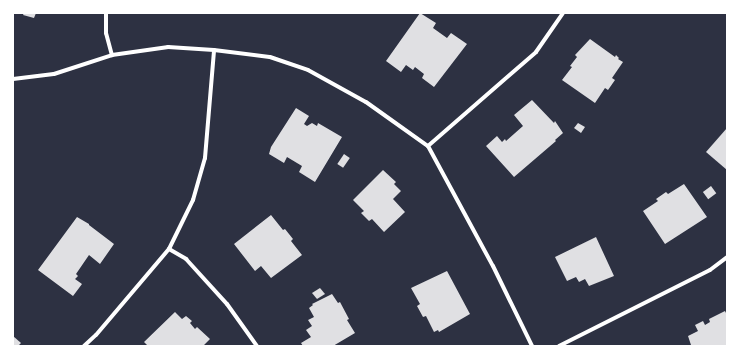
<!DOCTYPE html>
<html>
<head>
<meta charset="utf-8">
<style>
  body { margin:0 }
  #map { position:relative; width:740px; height:359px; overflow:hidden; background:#2d3142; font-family:Inter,sans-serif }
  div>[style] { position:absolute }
  .building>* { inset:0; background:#e0e0e3; transform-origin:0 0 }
  .minor>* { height:4px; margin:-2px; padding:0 2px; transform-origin:2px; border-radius:2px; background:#fff }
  span { translate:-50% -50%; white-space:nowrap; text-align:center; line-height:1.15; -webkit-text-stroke:3px #fff; paint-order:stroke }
  .frame { position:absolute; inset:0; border:14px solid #fff; pointer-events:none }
</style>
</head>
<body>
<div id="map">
  <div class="building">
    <div style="clip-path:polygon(24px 13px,36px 13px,34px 18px,23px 15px)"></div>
    <div style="clip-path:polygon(420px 13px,436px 23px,433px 28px,447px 38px,451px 33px,467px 44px,434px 87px,422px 78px,424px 74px,415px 67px,413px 70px,406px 65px,401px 72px,386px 61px)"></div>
    <div style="clip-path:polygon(590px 39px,615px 57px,616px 55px,619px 58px,618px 59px,623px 62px,612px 78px,615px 80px,608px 90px,605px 88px,595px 103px,562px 80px,572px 67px,570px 66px,577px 57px,575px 55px)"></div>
    <div style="clip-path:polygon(532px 100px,554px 123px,555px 121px,563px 133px,555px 140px,556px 141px,514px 177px,486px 146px,497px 136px,502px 142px,505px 139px,506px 141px,523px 126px,514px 115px)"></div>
    <div style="clip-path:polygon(296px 108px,309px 116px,304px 124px,307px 126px,312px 123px,317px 126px,318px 123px,342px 137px,315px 182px,299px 172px,302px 166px,287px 157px,284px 163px,269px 154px,271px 147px)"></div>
    <div style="clip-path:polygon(578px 123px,585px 127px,581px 133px,574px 128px)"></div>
    <div style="clip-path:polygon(727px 128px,727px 170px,706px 152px)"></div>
    <div style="left:344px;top:154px;width:7px;height:12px;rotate:34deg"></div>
    <div style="clip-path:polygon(383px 170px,396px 182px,394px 184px,401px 191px,393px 199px,405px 212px,384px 232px,372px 219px,369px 221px,361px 213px,364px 211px,353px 200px)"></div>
    <div style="clip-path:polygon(684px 184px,707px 217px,665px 244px,643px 211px,658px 201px,656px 199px,666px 192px,668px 194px)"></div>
    <div style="left:711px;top:186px;width:9px;height:10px;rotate:54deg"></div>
    <div style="clip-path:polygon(271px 215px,283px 230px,285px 229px,293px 239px,291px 241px,302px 255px,271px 278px,261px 266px,255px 271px,234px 244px)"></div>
    <div style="clip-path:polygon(77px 217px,89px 224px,89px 225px,114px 244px,100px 264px,89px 255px,76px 274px,78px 276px,75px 279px,82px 284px,73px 296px,38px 270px)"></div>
    <div style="clip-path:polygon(596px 237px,614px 276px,589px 286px,585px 279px,579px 282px,576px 277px,567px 281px,555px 257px)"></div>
    <div style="clip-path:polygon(447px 271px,470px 314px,439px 332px,438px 330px,434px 332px,426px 316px,423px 317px,417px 306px,420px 304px,411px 288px)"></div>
    <div style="clip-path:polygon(320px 288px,325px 294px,317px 299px,312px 293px)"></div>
    <div style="clip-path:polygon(332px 294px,338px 303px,340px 302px,349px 319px,347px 320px,355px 333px,333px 346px,303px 346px,301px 343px,311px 337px,306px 330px,312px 326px,308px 320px,314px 317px,309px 308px,313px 305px,312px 304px)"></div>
    <div style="clip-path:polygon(725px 311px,727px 315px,727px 346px,691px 345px,688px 336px,698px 331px,695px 325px,703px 321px,705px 325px,710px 322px,709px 319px)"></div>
    <div style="clip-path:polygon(175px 312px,182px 319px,186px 316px,192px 321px,190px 323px,195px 329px,197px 327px,210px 339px,203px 346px,148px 346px,144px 342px)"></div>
    <div style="clip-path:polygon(13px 336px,21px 343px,18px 346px,13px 346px)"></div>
  </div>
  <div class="minor">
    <div style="left:106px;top:13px;width:20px;rotate:90deg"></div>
    <div style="left:106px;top:33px;width:23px;rotate:75deg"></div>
    <div style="left:13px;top:79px;width:41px;rotate:-7deg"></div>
    <div style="left:54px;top:74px;width:61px;rotate:-18.1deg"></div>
    <div style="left:112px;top:55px;width:57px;rotate:-8.1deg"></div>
    <div style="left:168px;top:47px;width:46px;rotate:3.7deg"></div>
    <div style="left:214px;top:50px;width:56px;rotate:7.1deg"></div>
    <div style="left:270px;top:57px;width:40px;rotate:18.9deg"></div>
    <div style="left:308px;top:70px;width:66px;rotate:28.9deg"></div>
    <div style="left:366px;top:102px;width:76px;rotate:35.4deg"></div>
    <div style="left:428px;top:146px;width:136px;rotate:61.6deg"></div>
    <div style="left:493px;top:266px;width:89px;rotate:64deg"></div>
    <div style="left:428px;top:146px;width:143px;rotate:-41deg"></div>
    <div style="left:536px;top:52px;width:47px;rotate:-55.3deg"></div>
    <div style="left:169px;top:249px;width:20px;rotate:30deg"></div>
    <div style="left:186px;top:259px;width:61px;rotate:47.7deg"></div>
    <div style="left:227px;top:304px;width:52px;rotate:54.5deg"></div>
    <div style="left:84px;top:346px;width:16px;rotate:-43deg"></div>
    <div style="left:96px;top:335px;width:113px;rotate:-49.7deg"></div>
    <div style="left:169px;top:249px;width:55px;rotate:-63.9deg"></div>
    <div style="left:193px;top:200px;width:44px;rotate:-74.1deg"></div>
    <div style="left:205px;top:158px;width:108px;rotate:-85.2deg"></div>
    <div style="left:559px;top:346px;width:169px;rotate:-26.7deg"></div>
    <div style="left:710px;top:270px;width:21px;rotate:-37deg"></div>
  </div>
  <div class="frame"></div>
</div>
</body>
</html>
